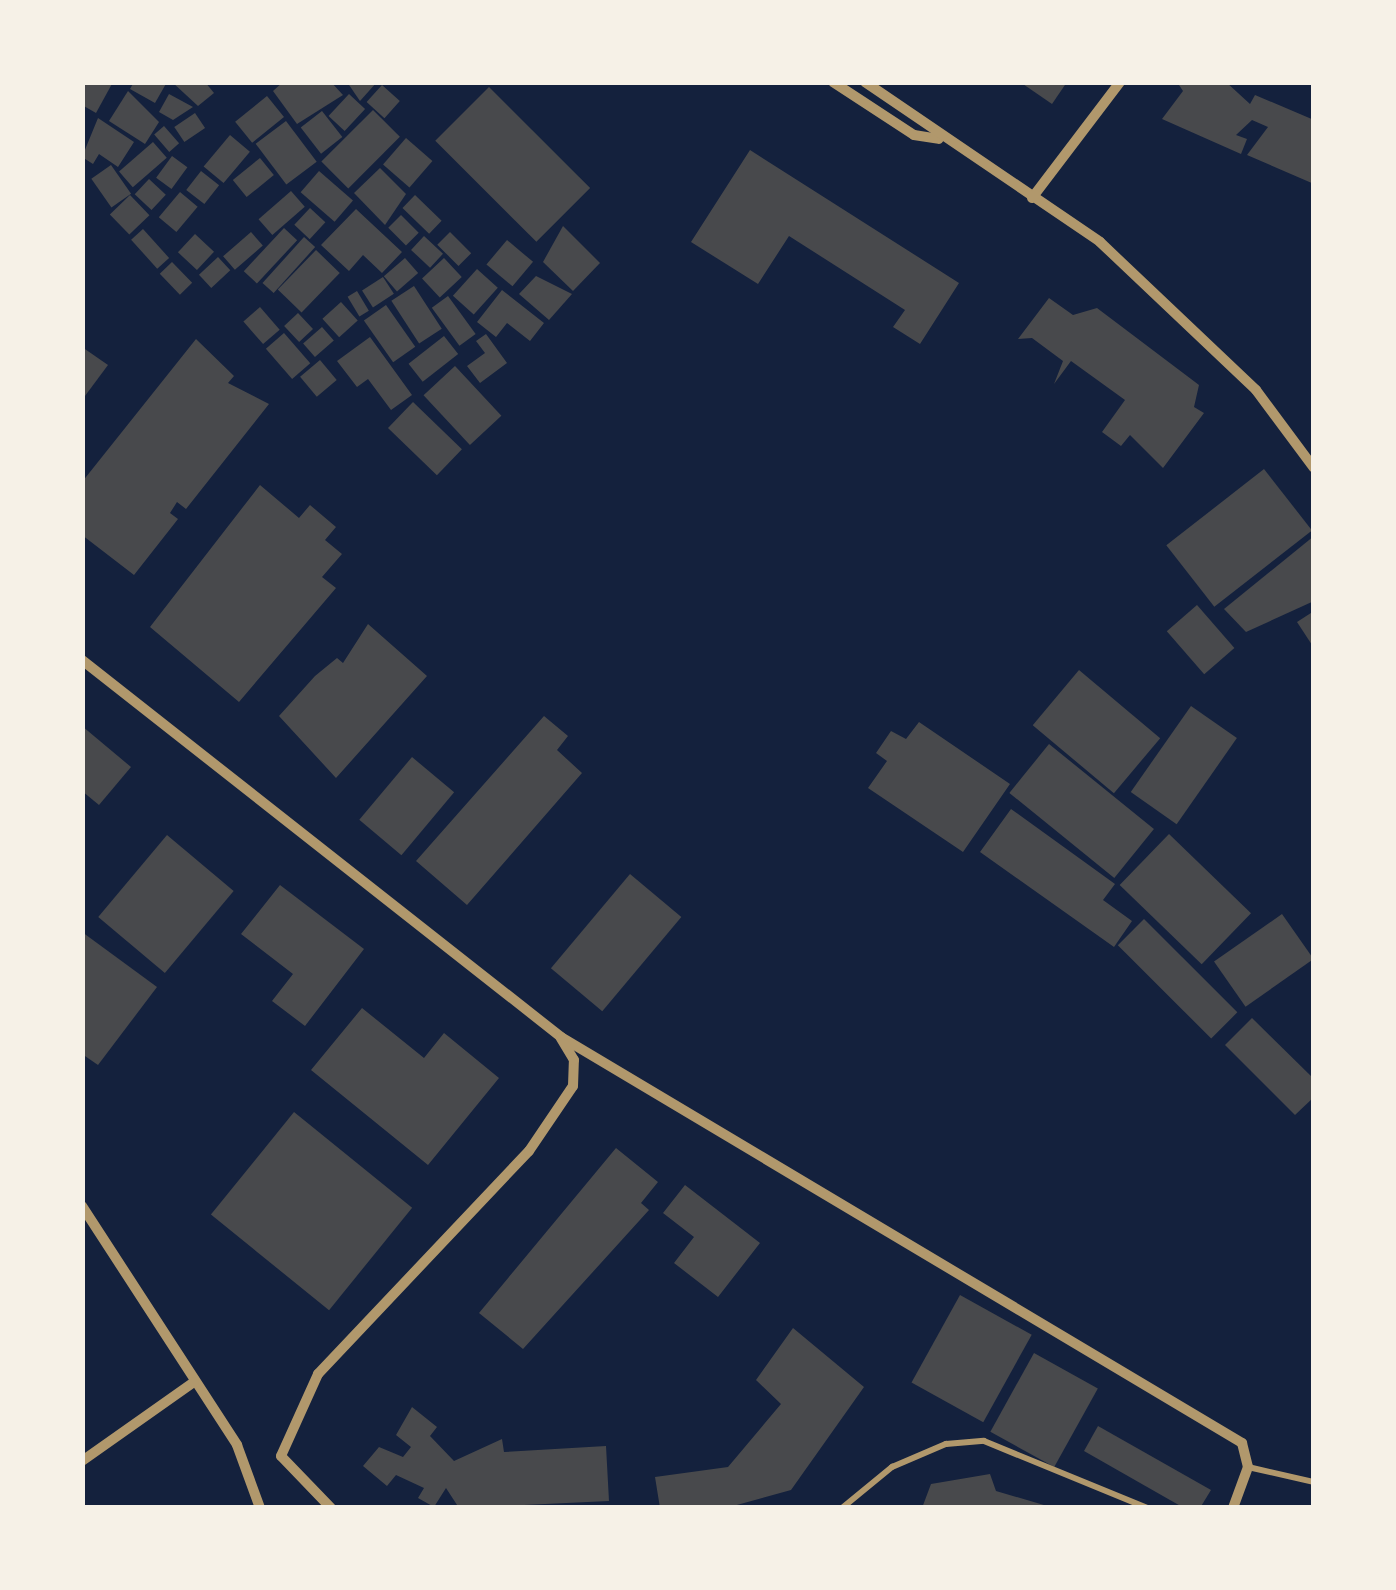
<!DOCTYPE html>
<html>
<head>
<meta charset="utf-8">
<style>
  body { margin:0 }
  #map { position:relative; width:1396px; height:1590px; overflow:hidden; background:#14213d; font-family:"Fira Sans Condensed",sans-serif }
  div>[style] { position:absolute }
  .building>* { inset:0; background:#48494c; transform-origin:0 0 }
  .service>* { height:6px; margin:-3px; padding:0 3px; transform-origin:3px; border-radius:3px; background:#b1986c }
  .minor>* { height:10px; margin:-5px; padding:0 5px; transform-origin:5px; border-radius:5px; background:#b1986c }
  span { translate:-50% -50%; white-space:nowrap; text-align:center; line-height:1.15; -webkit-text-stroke:8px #f6f1e7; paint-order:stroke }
  .frame { position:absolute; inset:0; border:85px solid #f6f1e7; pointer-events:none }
</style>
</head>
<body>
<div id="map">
  <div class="building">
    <div style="clip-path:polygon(85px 82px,113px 82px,96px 113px,82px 105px)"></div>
    <div style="clip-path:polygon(134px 82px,167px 82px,155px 103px,130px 89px)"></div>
    <div style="clip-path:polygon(172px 82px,205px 82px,214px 93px,198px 106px)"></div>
    <div style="clip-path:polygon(283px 82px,331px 82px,343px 95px,297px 124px,273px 91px)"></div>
    <div style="clip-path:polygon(347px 82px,377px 82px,360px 101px)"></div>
    <div style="clip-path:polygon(1020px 82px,1067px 82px,1052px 104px)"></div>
    <div style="clip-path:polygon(1177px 82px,1226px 82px,1250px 104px,1255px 95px,1314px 120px,1314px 184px,1247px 155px,1268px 127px,1252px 120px,1236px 135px,1247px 139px,1241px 154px,1162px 119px,1183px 91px)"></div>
    <div style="left:382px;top:85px;width:24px;height:23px;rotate:42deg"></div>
    <div style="left:489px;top:87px;width:143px;height:76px;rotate:45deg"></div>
    <div style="clip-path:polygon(128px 91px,159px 122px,145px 144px,109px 121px)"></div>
    <div style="clip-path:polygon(169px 94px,193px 107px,173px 120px,159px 112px)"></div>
    <div style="left:349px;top:94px;width:22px;height:30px;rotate:43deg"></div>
    <div style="left:267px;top:96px;width:27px;height:41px;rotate:51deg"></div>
    <div style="left:373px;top:110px;width:38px;height:73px;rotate:45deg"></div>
    <div style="left:322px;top:111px;width:33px;height:27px;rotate:52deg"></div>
    <div style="left:195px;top:113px;width:18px;height:25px;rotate:56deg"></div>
    <div style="clip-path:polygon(98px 118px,134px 142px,118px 167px,99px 154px,93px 164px,82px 157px)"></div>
    <div style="left:286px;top:121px;width:51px;height:38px;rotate:53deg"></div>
    <div style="left:164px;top:126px;width:23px;height:13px;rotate:49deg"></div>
    <div style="left:230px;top:135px;width:26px;height:41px;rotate:40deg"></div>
    <div style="left:406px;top:138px;width:35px;height:35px;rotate:41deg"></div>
    <div style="left:153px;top:142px;width:21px;height:45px;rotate:49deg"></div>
    <div style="clip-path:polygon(750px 150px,959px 283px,920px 344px,893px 327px,905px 310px,789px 236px,758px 284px,691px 242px)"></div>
    <div style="left:172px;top:156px;width:19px;height:27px;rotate:36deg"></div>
    <div style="left:260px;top:158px;width:22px;height:35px;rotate:51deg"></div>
    <div style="left:111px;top:165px;width:35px;height:24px;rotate:55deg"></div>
    <div style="clip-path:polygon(380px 168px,406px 194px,385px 225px,354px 193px)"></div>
    <div style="left:201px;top:171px;width:23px;height:24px;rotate:38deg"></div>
    <div style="left:319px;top:171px;width:45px;height:28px;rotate:41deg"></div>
    <div style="left:149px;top:179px;width:23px;height:21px;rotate:43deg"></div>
    <div style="left:291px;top:191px;width:21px;height:43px;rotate:49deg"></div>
    <div style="left:180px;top:192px;width:23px;height:33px;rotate:40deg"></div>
    <div style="left:130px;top:195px;width:28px;height:28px;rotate:46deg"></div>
    <div style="left:415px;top:195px;width:37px;height:18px;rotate:44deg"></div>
    <div style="left:310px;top:208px;width:21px;height:23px;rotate:43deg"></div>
    <div style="clip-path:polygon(356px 209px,402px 252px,382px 273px,363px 255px,349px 271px,321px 245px)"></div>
    <div style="left:401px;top:215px;width:25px;height:18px;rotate:45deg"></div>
    <div style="clip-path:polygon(563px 226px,600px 263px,573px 291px,543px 262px)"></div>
    <div style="left:284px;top:228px;width:18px;height:59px;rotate:43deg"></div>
    <div style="left:143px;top:229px;width:39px;height:16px;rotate:48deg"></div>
    <div style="left:251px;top:232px;width:18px;height:37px;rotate:49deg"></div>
    <div style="left:450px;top:232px;width:30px;height:18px;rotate:45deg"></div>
    <div style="left:195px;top:234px;width:26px;height:25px;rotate:43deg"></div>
    <div style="left:424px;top:236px;width:26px;height:19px;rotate:43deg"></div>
    <div style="left:304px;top:237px;width:15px;height:62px;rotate:42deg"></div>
    <div style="left:507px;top:240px;width:34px;height:32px;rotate:40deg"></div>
    <div style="left:316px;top:250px;width:33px;height:55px;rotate:44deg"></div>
    <div style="left:218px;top:257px;width:18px;height:26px;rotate:47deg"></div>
    <div style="left:405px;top:258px;width:20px;height:28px;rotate:49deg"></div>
    <div style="left:444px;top:258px;width:26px;height:30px;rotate:47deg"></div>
    <div style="left:172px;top:262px;width:29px;height:17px;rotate:46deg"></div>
    <div style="left:477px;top:269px;width:28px;height:36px;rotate:42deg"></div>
    <div style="clip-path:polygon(536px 276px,572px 294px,549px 320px,519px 294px)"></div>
    <div style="left:383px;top:277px;width:20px;height:25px;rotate:57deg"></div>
    <div style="left:414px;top:286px;width:51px;height:27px;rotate:57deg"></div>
    <div style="clip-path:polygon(502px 290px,544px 323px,530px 341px,507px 323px,496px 337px,477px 322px)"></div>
    <div style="left:357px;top:291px;width:23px;height:11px;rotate:59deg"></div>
    <div style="left:448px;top:296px;width:47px;height:20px;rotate:54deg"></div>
    <div style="clip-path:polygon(1049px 298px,1073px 315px,1097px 308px,1199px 385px,1194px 407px,1204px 413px,1163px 468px,1130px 435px,1121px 446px,1102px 432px,1125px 400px,1071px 361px,1054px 384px,1063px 361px,1032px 338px,1018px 339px)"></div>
    <div style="left:341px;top:302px;width:25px;height:25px;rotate:48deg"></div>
    <div style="left:386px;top:305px;width:51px;height:27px;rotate:55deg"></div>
    <div style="left:260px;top:307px;width:30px;height:22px;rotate:49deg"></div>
    <div style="left:298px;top:313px;width:22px;height:19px;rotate:47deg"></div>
    <div style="left:322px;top:327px;width:18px;height:25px;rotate:49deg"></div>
    <div style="left:284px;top:333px;width:40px;height:24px;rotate:49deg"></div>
    <div style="clip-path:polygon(486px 334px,507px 363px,480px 383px,467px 366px,485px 353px,476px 341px)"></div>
    <div style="left:444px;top:336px;width:23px;height:45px;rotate:52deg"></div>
    <div style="clip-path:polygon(370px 337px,412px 395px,391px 410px,368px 379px,357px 387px,337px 361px)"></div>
    <div style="clip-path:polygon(196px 339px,234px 376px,228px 383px,269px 404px,186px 509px,177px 502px,170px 513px,178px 519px,134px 575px,82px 535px,82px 482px)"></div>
    <div style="clip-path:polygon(82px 347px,108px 365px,82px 400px)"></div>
    <div style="left:320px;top:360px;width:26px;height:26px;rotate:50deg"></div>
    <div style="left:455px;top:366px;width:68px;height:43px;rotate:47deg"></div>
    <div style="left:413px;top:402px;width:68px;height:36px;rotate:44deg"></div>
    <div style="left:1264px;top:469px;width:78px;height:124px;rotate:52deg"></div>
    <div style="clip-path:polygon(260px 485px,299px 518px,310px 505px,336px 527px,325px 540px,342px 554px,322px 577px,336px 588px,239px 702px,150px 627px)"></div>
    <div style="clip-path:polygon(1314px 536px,1314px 601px,1246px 632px,1224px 609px)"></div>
    <div style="left:1197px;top:605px;width:57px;height:40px;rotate:49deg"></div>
    <div style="clip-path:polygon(1314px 611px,1314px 648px,1297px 622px)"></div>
    <div style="clip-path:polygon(368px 624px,427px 676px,336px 778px,279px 716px,315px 676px,337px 658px,343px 663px)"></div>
    <div style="left:1079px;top:670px;width:106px;height:72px;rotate:40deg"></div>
    <div style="left:1191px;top:706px;width:56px;height:105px;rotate:35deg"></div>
    <div style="clip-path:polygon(544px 716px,568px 736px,557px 750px,582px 773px,467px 905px,416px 861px)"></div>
    <div style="clip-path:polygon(919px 722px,1010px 784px,963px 852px,868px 788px,887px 761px,876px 753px,891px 731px,906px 739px)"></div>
    <div style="clip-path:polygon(82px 726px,131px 767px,99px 805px,82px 791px)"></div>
    <div style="left:1049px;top:744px;width:135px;height:63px;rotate:39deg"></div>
    <div style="left:412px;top:757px;width:55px;height:82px;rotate:40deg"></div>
    <div style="clip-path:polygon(1011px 809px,1115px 884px,1103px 900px,1132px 921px,1114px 947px,980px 852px)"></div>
    <div style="left:1169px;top:834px;width:114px;height:71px;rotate:44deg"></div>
    <div style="left:167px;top:835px;width:87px;height:107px;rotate:40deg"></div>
    <div style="left:630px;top:874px;width:67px;height:123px;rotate:40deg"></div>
    <div style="clip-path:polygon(280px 885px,364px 949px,305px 1026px,272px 1001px,293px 974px,241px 934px)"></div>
    <div style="left:1282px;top:914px;width:55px;height:83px;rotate:55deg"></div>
    <div style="left:1144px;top:919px;width:132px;height:37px;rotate:45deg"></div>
    <div style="clip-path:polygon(82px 932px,157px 987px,98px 1065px,82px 1054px)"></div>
    <div style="clip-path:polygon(362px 1008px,424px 1058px,444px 1033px,499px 1078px,428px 1165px,311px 1070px)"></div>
    <div style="clip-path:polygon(1252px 1018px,1314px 1079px,1314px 1097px,1295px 1115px,1225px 1045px)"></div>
    <div style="left:294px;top:1112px;width:152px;height:132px;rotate:39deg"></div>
    <div style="clip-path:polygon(616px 1148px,658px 1182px,641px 1203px,649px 1210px,523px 1349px,479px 1313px)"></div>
    <div style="clip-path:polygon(685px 1185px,760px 1243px,718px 1297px,674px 1263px,694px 1237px,663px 1213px)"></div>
    <div style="left:960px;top:1295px;width:82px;height:100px;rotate:29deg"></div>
    <div style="clip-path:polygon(793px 1328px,864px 1387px,791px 1490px,726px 1508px,660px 1508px,655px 1477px,728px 1467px,781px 1404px,756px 1380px)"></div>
    <div style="left:1034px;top:1353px;width:73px;height:90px;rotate:29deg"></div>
    <div style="clip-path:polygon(412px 1407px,437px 1427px,430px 1436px,454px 1461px,502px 1439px,504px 1452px,606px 1446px,609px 1501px,459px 1508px,446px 1488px,434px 1507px,418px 1498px,424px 1488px,396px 1475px,387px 1486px,363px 1466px,379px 1447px,403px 1457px,411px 1447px,396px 1435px)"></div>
    <div style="clip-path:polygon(1098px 1426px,1211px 1490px,1200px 1508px,1184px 1508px,1084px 1451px)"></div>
    <div style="clip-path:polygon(990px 1474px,996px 1491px,1054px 1508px,922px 1508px,931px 1484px)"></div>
  </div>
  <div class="service">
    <div style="left:1248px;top:1467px;width:68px;rotate:12.8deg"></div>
    <div style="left:842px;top:1508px;width:65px;rotate:-39.4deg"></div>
    <div style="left:892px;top:1467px;width:59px;rotate:-23.1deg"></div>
    <div style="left:946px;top:1444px;width:38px;rotate:-5deg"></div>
    <div style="left:984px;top:1441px;width:176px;rotate:22.3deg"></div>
  </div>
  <div class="minor">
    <div style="left:833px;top:82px;width:97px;rotate:33.2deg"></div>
    <div style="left:914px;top:135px;width:25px;rotate:9deg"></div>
    <div style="left:865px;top:82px;width:284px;rotate:34.2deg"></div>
    <div style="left:1100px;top:242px;width:215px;rotate:43.5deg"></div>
    <div style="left:1256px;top:390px;width:97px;rotate:53.4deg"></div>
    <div style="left:1032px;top:198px;width:146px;rotate:-52.8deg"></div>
    <div style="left:82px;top:660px;width:610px;rotate:38.2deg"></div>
    <div style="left:561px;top:1037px;width:793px;rotate:30.8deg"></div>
    <div style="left:1242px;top:1443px;width:25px;rotate:76deg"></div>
    <div style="left:1248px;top:1467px;width:44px;rotate:110.1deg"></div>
    <div style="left:82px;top:1206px;width:285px;rotate:57deg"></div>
    <div style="left:237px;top:1445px;width:67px;rotate:69.9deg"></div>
    <div style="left:82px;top:1461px;width:137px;rotate:-35.2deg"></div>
    <div style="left:331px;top:1508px;width:72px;rotate:-133.9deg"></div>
    <div style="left:281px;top:1456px;width:90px;rotate:-65.7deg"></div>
    <div style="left:318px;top:1374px;width:307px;rotate:-46.6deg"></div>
    <div style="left:529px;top:1151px;width:78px;rotate:-55.9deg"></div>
    <div style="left:573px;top:1086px;width:26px;rotate:-88deg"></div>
    <div style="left:574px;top:1060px;width:26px;rotate:-121deg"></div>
  </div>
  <div class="frame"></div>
</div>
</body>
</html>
